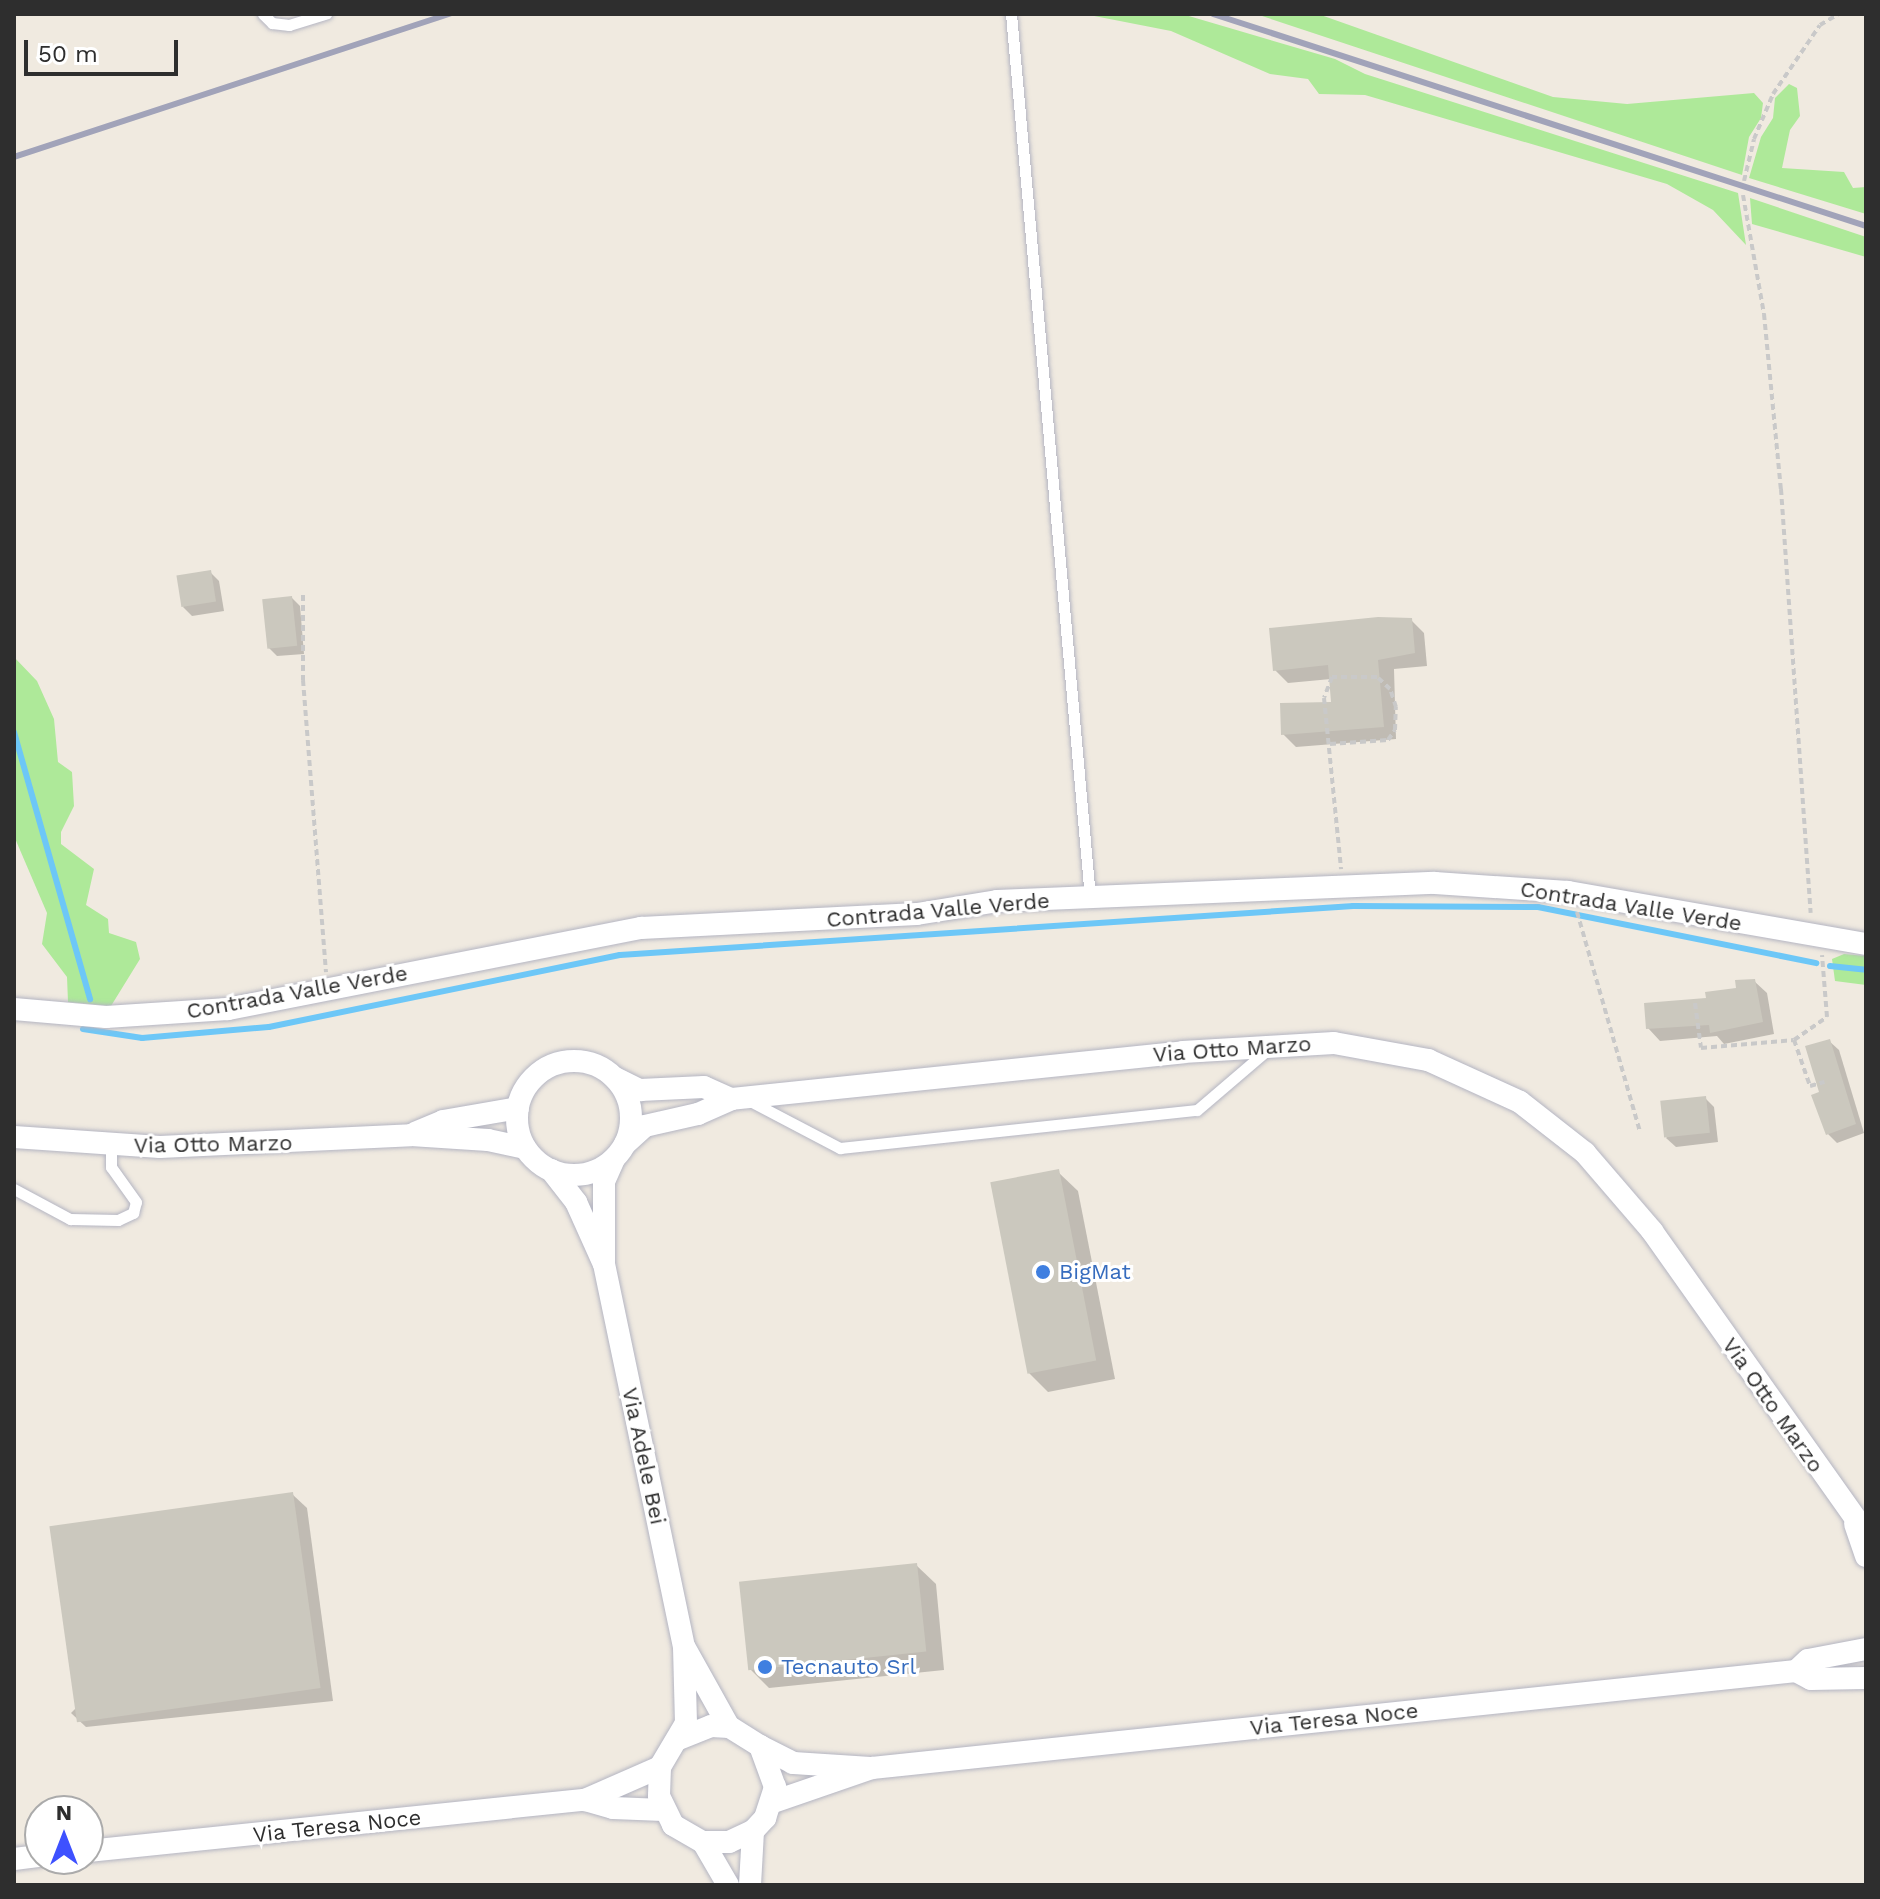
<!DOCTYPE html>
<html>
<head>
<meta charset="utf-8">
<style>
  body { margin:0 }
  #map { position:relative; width:1880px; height:1899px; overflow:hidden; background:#f0eae0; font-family:"Work Sans",sans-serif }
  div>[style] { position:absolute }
  .green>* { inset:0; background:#aee999 }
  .shadow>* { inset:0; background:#0003 }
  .stream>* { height:6px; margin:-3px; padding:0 3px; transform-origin:3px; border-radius:3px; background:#6dc7f7 }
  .building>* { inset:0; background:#cbc8be; transform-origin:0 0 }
  .path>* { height:4px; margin-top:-2px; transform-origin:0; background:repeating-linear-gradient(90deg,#c9c9c9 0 6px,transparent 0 10px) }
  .roads { filter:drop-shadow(0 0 2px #b4b5c2) drop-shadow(0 0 2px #b4b5c2) }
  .service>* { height:11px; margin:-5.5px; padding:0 5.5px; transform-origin:5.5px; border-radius:5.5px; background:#fff }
  .minor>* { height:22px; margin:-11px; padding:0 11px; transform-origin:11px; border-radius:11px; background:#fff }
  .minor>.ring { margin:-11px; padding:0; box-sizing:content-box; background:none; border:22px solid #fff; border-radius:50% }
  .rail>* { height:6px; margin:-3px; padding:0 3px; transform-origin:3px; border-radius:3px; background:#a1a3b9 }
  .dots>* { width:22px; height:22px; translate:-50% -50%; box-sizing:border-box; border:4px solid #fff; border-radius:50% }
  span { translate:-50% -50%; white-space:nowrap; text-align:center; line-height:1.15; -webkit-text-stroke:6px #fff; paint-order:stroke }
  .street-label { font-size:22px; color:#2e2e2e }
  .shop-label { font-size:22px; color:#366cbe }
  .left { translate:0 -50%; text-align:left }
  .frame { position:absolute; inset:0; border:16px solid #2e2e2e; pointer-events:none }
  .north { position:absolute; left:24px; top:1795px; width:80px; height:80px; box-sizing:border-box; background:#fff; border:2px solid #ababab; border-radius:50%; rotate:0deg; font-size:22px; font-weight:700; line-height:32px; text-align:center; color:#2e2e2e }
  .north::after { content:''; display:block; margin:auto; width:28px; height:36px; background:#3e51ff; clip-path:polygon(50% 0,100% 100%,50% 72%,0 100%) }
  .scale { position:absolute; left:24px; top:40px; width:154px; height:36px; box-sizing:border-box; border:4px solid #2e2e2e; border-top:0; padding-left:10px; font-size:24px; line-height:28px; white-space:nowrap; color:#2e2e2e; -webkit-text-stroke:6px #fff; paint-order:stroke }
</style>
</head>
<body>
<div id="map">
  <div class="green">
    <div style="clip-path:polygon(1084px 14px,1182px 14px,1335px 59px,1365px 74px,1738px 193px,1746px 245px,1713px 210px,1667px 184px,1365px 95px,1319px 94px,1308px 79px,1270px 74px,1171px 31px)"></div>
    <div style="clip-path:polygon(1256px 14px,1318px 14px,1553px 97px,1627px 104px,1754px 93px,1763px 103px,1761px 118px,1749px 137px,1742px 175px)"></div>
    <div style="clip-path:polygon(1789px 84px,1797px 88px,1800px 116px,1790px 130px,1782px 168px,1844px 172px,1853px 188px,1866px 187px,1866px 214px,1749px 178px,1761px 137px,1773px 118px,1775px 98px)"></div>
    <div style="clip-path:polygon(1750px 198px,1866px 237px,1866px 257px,1752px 224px)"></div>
    <div style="clip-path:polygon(14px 657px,37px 681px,54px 719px,58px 762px,72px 772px,74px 806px,61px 832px,61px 844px,94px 869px,86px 905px,108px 919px,109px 933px,136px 942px,140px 959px,111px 1006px,68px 1002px,67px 977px,42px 944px,47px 913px,14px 836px)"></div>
    <div style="clip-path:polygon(1844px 954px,1866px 956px,1866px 985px,1835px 981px,1832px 959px)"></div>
  </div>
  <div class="shadow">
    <div style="clip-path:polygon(210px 572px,219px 581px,224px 611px,192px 616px,183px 607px)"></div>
    <div style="clip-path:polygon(292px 598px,300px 606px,304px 654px,277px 656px,269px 648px)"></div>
    <div style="clip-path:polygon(1411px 620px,1424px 633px,1427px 666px,1394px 669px,1396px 739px,1296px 747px,1283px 734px,1333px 704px,1331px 679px,1288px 683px,1275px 670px)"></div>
    <div style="clip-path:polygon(1754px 981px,1767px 993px,1774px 1034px,1724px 1044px,1717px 1036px,1660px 1041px,1648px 1028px)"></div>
    <div style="clip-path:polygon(1829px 1041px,1839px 1050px,1864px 1133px,1837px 1143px,1828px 1134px,1821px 1093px)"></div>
    <div style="clip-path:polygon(1705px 1098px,1714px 1107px,1718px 1142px,1676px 1147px,1666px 1138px)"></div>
    <div style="clip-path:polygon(1058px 1172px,1078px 1191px,1115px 1379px,1048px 1392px,1029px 1373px)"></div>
    <div style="clip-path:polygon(292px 1494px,307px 1508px,333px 1701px,86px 1727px,71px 1713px)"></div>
    <div style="clip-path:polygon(916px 1565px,936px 1584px,944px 1670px,769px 1688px,750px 1669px)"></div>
  </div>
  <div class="stream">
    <div style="left:14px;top:732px;width:278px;rotate:74.1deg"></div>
    <div style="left:1830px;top:966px;width:36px;rotate:6deg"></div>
    <div style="left:83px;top:1029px;width:60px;rotate:8.7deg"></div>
    <div style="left:142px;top:1038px;width:127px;rotate:-5deg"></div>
    <div style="left:269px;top:1027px;width:358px;rotate:-11.6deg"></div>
    <div style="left:620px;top:955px;width:735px;rotate:-3.82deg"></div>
    <div style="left:1353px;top:906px;width:185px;rotate:0.3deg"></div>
    <div style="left:1538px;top:907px;width:284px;rotate:11.4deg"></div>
  </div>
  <div class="building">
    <div style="left:211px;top:570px;width:32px;height:35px;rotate:81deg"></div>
    <div style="left:292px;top:596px;width:50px;height:30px;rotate:84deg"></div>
    <div style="clip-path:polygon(1378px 617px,1412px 618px,1415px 653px,1378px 660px,1384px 727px,1281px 735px,1280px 703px,1331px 702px,1328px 665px,1273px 671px,1269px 628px)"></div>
    <div style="clip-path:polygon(1755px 979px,1763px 1022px,1710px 1033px,1709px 1025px,1646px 1029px,1644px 1003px,1706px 998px,1705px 992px,1736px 988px,1735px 980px)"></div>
    <div style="clip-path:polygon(1830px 1039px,1856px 1124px,1826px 1135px,1811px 1095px,1819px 1092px,1805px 1046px)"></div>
    <div style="left:1706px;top:1096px;width:37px;height:46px;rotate:84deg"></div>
    <div style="left:1059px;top:1169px;width:195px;height:70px;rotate:79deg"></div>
    <div style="left:293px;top:1492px;width:198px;height:246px;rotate:82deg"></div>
    <div style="left:917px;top:1563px;width:89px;height:179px;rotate:84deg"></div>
  </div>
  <div class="path">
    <div style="left:1744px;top:181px;width:43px;rotate:-76.6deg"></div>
    <div style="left:1754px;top:139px;width:49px;rotate:-67.1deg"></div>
    <div style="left:1773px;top:94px;width:83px;rotate:-55.7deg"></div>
    <div style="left:1820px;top:25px;width:21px;rotate:-31deg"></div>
    <div style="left:1743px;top:195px;width:121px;rotate:80deg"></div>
    <div style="left:1764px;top:314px;width:176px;rotate:84.5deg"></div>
    <div style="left:1781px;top:489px;width:425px;rotate:86deg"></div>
    <div style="left:303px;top:595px;width:85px;rotate:90deg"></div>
    <div style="left:303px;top:680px;width:293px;rotate:85.5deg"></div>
    <div style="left:1330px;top:744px;width:58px;rotate:-3.9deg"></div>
    <div style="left:1388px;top:740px;width:12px;rotate:-55deg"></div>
    <div style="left:1395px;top:730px;width:23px;rotate:-88deg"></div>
    <div style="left:1396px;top:707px;width:19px;rotate:-108deg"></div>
    <div style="left:1390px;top:689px;width:18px;rotate:-137deg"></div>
    <div style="left:1377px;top:677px;width:45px;rotate:180deg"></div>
    <div style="left:1332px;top:677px;width:22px;rotate:111deg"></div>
    <div style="left:1324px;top:698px;width:172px;rotate:84.3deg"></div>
    <div style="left:1577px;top:912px;width:228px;rotate:74deg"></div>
    <div style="left:1695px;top:1003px;width:45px;rotate:82.4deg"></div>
    <div style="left:1701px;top:1048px;width:93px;rotate:-4.9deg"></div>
    <div style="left:1794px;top:1040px;width:40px;rotate:-34.9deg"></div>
    <div style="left:1827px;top:1017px;width:62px;rotate:-94.6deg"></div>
    <div style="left:1794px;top:1040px;width:49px;rotate:70.8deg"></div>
    <div style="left:1810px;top:1086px;width:15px;rotate:-16deg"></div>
  </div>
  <div class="roads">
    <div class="service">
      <div style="left:263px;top:14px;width:13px;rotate:45deg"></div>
      <div style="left:272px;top:23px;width:17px;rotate:7deg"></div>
      <div style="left:289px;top:25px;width:39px;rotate:-17deg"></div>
      <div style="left:1011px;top:14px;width:888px;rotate:84.89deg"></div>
      <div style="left:750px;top:1101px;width:102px;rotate:27.6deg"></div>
      <div style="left:840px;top:1148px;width:359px;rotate:-6.1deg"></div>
      <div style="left:1197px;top:1110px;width:89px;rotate:-40.5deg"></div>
      <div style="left:14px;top:1189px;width:64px;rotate:28.2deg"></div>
      <div style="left:70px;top:1219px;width:48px;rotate:1.2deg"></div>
      <div style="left:118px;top:1220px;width:17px;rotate:-25deg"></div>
      <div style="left:133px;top:1213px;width:11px;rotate:-75deg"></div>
      <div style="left:136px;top:1202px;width:43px;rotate:-125.5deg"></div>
      <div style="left:111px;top:1167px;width:22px;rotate:-90deg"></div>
    </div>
    <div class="minor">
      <div style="left:14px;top:1009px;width:92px;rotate:5deg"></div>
      <div style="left:106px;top:1017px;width:122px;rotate:-3.8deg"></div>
      <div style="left:228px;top:1009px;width:421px;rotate:-11.1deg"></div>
      <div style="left:641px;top:928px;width:276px;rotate:-2.9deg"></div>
      <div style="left:917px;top:914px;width:81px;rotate:-9.2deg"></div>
      <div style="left:997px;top:901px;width:438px;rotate:-2.4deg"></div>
      <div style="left:1435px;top:883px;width:133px;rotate:3.9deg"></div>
      <div style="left:1568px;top:892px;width:303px;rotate:9.9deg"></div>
      <div class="ring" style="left:517px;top:1061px;width:92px;height:92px"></div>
      <div style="left:615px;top:1078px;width:28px;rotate:26deg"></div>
      <div style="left:640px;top:1090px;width:64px;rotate:-2.7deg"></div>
      <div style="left:704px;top:1087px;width:30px;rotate:24deg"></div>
      <div style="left:415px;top:1133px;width:30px;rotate:-23deg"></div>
      <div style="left:443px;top:1121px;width:76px;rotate:-9.8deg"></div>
      <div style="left:14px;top:1137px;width:146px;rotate:3.9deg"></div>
      <div style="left:160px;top:1147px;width:251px;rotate:-2.7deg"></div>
      <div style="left:411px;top:1135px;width:77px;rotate:3.7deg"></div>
      <div style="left:488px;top:1140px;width:38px;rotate:12deg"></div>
      <div style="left:625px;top:1144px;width:27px;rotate:-42deg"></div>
      <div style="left:645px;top:1126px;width:54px;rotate:-12.8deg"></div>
      <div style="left:698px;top:1114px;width:36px;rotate:-24deg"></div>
      <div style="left:731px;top:1099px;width:454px;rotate:-5.9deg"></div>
      <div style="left:1183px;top:1052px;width:151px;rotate:-3.4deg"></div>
      <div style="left:1334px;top:1043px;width:96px;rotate:10.3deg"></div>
      <div style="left:1428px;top:1060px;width:101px;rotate:24.5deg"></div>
      <div style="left:1520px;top:1102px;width:83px;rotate:38.1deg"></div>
      <div style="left:1585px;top:1153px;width:103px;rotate:49.3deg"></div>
      <div style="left:1652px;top:1231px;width:370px;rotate:54.7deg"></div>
      <div style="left:614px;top:1159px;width:24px;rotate:114deg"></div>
      <div style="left:604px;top:1181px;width:83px;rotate:90deg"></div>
      <div style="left:604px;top:1264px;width:391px;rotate:78.2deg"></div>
      <div style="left:684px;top:1647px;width:76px;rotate:88.5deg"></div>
      <div style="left:686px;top:1723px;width:51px;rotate:120.6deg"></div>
      <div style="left:660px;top:1767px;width:29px;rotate:92deg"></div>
      <div style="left:659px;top:1796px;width:32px;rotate:64deg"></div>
      <div style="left:673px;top:1825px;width:34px;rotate:30deg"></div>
      <div style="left:703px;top:1842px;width:26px"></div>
      <div style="left:729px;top:1842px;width:26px;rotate:-25deg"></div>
      <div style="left:753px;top:1831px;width:18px;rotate:-47deg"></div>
      <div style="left:765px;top:1818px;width:33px;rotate:-72deg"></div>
      <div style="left:775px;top:1787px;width:44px;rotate:-110.1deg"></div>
      <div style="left:760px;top:1746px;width:36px;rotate:-148deg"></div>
      <div style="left:729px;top:1727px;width:18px;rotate:-177deg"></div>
      <div style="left:711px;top:1726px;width:35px;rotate:158deg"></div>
      <div style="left:551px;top:1170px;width:41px;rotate:52deg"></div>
      <div style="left:576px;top:1202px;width:66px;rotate:65.8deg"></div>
      <div style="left:1855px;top:1524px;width:34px;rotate:71deg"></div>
      <div style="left:685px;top:1648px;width:90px;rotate:60.9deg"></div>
      <div style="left:1796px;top:1671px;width:16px;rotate:-43deg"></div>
      <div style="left:1808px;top:1660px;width:59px;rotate:-10.7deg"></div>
      <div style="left:762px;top:1747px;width:35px;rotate:27deg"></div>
      <div style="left:793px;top:1763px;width:78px;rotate:3.7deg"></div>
      <div style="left:585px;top:1800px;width:29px;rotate:16deg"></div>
      <div style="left:613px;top:1808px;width:50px;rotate:2.3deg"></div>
      <div style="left:773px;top:1802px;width:105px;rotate:-19deg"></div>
      <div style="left:872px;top:1768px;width:929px;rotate:-5.99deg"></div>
      <div style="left:1796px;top:1671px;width:17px;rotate:28deg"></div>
      <div style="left:1811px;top:1679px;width:55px;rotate:-1deg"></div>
      <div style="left:703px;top:1842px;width:50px;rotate:59.8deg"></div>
      <div style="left:88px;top:1851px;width:500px;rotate:-5.9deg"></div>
      <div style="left:585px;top:1800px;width:82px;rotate:-23.7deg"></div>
      <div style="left:14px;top:1859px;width:26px;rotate:-7deg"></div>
      <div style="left:750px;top:1885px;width:54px;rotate:-86.8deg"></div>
    </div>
  </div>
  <div class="rail">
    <div style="left:1213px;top:14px;width:687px;rotate:17.99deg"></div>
    <div style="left:14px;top:157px;width:458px;rotate:-18.2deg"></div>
  </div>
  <div class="dots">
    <div style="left:1043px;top:1272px;background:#3f7fe0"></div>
    <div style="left:765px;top:1667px;background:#3f7fe0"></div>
  </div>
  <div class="street-label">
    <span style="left:1631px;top:906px;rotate:9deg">Contrada Valle Verde</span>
    <span style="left:938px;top:910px;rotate:-5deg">Contrada Valle Verde</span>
    <span style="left:297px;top:992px;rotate:-10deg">Contrada Valle Verde</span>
    <span style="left:1232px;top:1049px;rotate:-4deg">Via Otto Marzo</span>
    <span style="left:213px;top:1144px;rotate:-1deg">Via Otto Marzo</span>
    <span style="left:1773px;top:1405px;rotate:55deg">Via Otto Marzo</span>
    <span style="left:644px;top:1456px;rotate:78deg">Via Adele Bei</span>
    <span style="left:1334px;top:1719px;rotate:-6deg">Via Teresa Noce</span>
    <span style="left:337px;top:1826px;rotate:-6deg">Via Teresa Noce</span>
  </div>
  <div class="shop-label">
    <span class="left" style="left:1059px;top:1272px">BigMat</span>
    <span class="left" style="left:781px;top:1667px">Tecnauto Srl</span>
  </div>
  <div class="frame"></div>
  <div class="north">N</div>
  <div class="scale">50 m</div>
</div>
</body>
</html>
